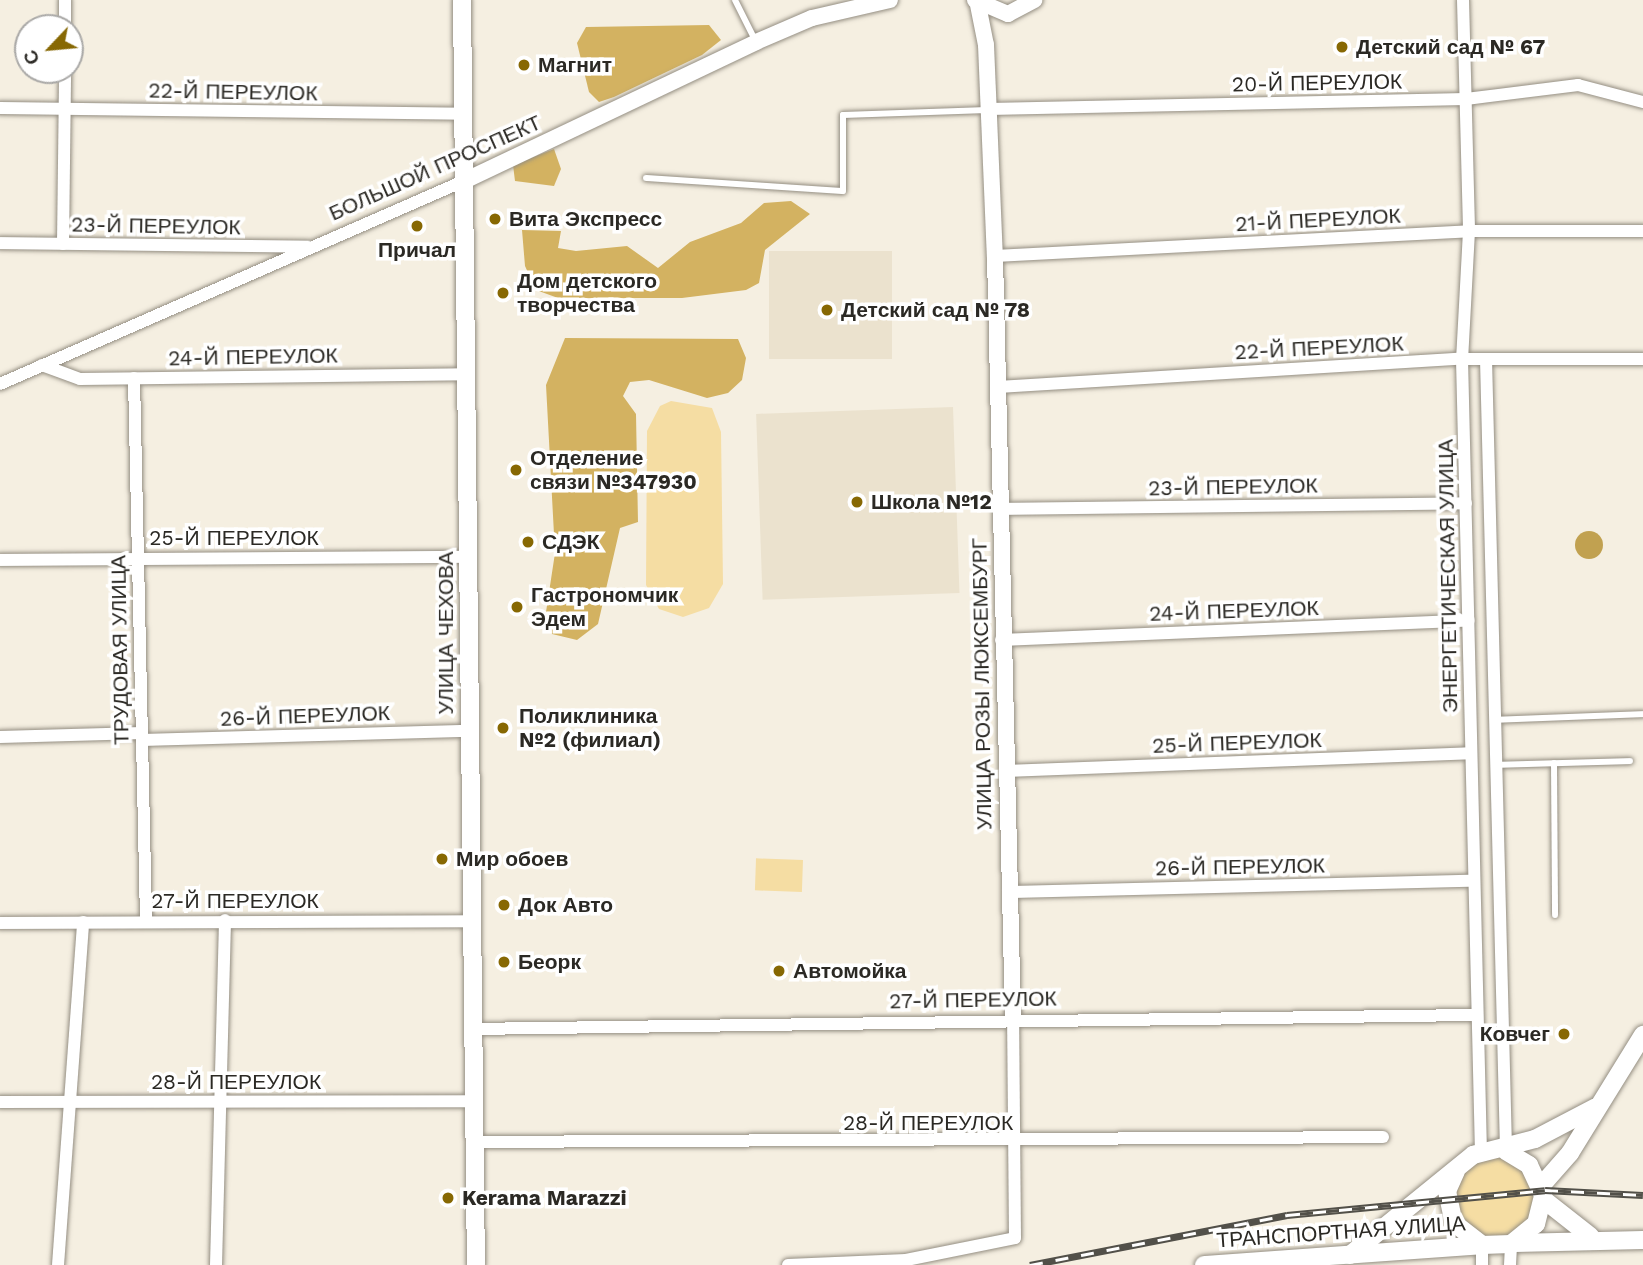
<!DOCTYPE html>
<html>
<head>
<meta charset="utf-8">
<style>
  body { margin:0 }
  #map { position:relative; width:1643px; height:1265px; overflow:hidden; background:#f5efe1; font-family:"Work Sans",sans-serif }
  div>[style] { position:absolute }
  .built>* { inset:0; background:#ebe2ce; transform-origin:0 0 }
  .green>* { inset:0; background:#f5dda3; transform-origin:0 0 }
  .round { border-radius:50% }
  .forest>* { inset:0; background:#d3b261 }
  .water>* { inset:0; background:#c1a150 }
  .roads { filter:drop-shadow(0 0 2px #948e82) drop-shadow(0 0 2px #948e82) }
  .service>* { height:6px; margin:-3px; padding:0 3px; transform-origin:3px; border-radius:3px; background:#fff }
  .minor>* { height:12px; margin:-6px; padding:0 6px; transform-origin:6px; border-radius:6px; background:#fff }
  .tertiary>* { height:16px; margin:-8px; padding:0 8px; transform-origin:8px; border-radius:8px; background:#fff }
  .secondary>* { height:18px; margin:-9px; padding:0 9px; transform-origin:9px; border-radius:9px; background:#fff }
  .rail>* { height:7px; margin-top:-3.5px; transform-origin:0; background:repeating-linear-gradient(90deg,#fff 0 13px,#525049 0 26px); box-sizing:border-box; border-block:2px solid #525049 }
  .dots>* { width:19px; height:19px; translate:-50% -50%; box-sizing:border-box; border:4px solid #fff; border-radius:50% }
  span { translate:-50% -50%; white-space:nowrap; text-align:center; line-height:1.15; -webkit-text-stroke:7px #fff; paint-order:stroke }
  .poi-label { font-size:21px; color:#2b2924; font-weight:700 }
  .left { translate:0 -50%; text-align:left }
  .right { translate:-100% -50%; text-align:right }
  .street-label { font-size:21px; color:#2b2924 }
  .north { position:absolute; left:14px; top:14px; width:70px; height:70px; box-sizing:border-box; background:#fff; border:2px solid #aaa9a7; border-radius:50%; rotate:244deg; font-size:19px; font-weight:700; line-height:28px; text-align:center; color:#2b2924 }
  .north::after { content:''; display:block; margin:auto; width:24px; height:32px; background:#876803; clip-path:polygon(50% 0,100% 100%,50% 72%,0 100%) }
</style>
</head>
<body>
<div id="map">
  <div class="built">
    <div style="left:769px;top:251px;width:123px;height:108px"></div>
    <div style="left:953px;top:407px;width:186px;height:197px;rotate:88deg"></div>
  </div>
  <div class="green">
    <div style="clip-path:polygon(671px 401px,712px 408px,721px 432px,723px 584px,709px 608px,683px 617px,659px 609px,646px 585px,647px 431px,660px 406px)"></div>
    <div style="left:803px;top:860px;width:32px;height:47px;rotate:92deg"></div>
    <div class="round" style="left:1455px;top:1157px;width:80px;height:80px"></div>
  </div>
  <div class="forest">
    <div style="clip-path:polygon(709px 25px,721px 40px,702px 55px,614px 97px,599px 102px,589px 92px,577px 43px,586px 27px)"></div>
    <div style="clip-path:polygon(554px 149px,561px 169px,554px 186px,515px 181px,513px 165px)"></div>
    <div style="clip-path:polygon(791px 201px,810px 214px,765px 250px,759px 283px,746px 290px,682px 298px,558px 298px,536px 290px,525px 266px,522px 230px,561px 231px,558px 248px,576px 251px,627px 246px,658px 268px,690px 242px,741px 223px,764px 203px)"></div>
    <div style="clip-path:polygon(565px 338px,738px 339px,746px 358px,742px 380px,728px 393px,707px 398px,649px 380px,630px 382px,623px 396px,636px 414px,638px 522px,620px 528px,598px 624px,577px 640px,552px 634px,546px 612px,555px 553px,546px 385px)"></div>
  </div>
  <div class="water">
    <div class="round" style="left:1575px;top:531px;width:28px;height:28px"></div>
  </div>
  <div class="roads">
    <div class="service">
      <div style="left:735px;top:0;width:45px;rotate:63.4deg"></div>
      <div style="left:646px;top:178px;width:197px;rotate:3.8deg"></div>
      <div style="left:843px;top:191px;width:76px;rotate:-90deg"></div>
      <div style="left:843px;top:115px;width:144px;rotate:-2deg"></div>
      <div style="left:1494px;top:720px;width:149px;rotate:-2.3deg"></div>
      <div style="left:1554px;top:763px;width:152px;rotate:89.6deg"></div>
      <div style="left:1495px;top:765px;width:135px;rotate:-1.7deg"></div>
    </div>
    <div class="minor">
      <div style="left:1463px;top:0;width:231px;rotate:88.5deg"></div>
      <div style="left:1469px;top:231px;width:128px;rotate:93.1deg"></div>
      <div style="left:1462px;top:359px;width:793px;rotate:88.63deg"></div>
      <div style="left:65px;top:28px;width:28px;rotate:-90deg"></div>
      <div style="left:0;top:108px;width:465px;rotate:0.7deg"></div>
      <div style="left:989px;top:109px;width:477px;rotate:-1.2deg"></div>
      <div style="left:1466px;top:99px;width:113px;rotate:-7.1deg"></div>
      <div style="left:1578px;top:85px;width:67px;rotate:14.7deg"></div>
      <div style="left:0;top:243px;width:308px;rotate:0.7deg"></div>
      <div style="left:63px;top:244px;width:174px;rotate:-89.3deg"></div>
      <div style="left:995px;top:256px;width:475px;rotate:-3deg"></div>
      <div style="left:1469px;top:231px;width:174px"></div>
      <div style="left:1486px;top:359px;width:792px;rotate:88.55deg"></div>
      <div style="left:42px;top:365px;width:40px;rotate:20.2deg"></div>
      <div style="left:80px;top:379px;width:387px;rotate:-0.7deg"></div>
      <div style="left:134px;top:378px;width:542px;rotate:88.73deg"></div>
      <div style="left:0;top:384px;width:509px;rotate:-23.64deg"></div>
      <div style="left:998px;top:387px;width:465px;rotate:-3.5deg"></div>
      <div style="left:1462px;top:359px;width:181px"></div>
      <div style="left:1000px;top:509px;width:466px;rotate:-0.7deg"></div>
      <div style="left:0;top:560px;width:468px;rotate:-0.4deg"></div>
      <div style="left:1001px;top:640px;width:468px;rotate:-2.4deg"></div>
      <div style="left:0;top:737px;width:142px;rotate:-1.6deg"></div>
      <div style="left:142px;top:740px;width:327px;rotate:-1.6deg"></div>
      <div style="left:1005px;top:771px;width:466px;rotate:-2.2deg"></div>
      <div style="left:1008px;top:892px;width:465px;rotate:-1.4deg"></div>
      <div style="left:0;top:923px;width:470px;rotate:-0.2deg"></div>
      <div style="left:470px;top:1029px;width:1006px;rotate:-0.8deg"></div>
      <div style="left:0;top:1102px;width:471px;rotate:-0.1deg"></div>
      <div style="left:472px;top:1142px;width:911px;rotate:-0.31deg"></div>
      <div style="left:1482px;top:1245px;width:20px;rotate:90deg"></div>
      <div style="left:58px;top:1265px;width:344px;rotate:-85.8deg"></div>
      <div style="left:216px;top:1265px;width:345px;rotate:-88.5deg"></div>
      <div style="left:788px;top:1265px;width:118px;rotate:-2.4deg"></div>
      <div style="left:906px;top:1260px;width:111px;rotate:-11.4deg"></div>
      <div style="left:1015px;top:1238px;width:220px;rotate:-90.5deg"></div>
      <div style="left:1510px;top:1265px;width:21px;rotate:-87deg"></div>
    </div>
    <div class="tertiary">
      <div style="left:975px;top:0;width:36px;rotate:23deg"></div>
      <div style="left:1008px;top:14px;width:30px;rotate:-28deg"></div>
      <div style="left:978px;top:5px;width:41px;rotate:78.7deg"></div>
      <div style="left:986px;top:45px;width:211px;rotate:87.6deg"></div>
      <div style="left:995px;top:256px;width:762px;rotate:88.65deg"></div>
      <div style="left:466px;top:180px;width:321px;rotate:-25.4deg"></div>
      <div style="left:756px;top:42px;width:61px;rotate:-23.2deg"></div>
      <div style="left:812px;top:18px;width:80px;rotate:-13deg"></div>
    </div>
    <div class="secondary">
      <div style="left:462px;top:0;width:1265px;rotate:89.37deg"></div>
      <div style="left:1456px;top:1171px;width:22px;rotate:114deg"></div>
      <div style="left:1447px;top:1191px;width:33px;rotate:78deg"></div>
      <div style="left:1454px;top:1223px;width:36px;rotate:38deg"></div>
      <div style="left:1482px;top:1245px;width:29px;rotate:-2deg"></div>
      <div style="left:1511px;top:1244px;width:32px;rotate:-39deg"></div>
      <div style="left:1536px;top:1224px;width:30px;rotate:-76deg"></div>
      <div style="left:1543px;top:1195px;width:33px;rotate:-115deg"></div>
      <div style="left:1529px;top:1165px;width:27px;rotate:-149deg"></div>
      <div style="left:1541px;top:1186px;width:44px;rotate:-48.7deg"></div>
      <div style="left:1570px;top:1153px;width:139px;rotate:-58.3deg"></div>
      <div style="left:1543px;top:1199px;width:60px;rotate:38.2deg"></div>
      <div style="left:1515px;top:1243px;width:128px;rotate:-1.3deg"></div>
      <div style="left:1350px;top:1255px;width:159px;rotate:-39.1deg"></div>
      <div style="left:1473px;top:1155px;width:64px;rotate:-14.5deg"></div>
      <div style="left:1535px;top:1139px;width:67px;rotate:-27.7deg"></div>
      <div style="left:1204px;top:1265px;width:279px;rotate:-4.1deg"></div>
    </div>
  </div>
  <div class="rail">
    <div style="left:1030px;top:1265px;width:262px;rotate:-11deg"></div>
    <div style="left:1287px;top:1215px;width:259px;rotate:-5.5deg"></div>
    <div style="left:1545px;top:1190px;width:98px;rotate:2.9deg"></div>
  </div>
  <div class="dots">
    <div style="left:1342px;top:47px;background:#876803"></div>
    <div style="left:524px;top:65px;background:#876803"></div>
    <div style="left:495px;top:219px;background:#876803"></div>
    <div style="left:417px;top:226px;background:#876803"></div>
    <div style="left:503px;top:293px;background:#876803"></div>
    <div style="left:827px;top:310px;background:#876803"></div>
    <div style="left:516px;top:470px;background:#876803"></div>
    <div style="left:857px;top:502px;background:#876803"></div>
    <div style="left:528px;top:542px;background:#876803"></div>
    <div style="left:517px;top:607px;background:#876803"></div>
    <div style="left:503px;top:728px;background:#876803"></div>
    <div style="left:442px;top:859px;background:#876803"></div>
    <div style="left:504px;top:905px;background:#876803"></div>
    <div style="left:504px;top:962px;background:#876803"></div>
    <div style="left:779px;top:971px;background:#876803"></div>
    <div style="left:1564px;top:1034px;background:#876803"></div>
    <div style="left:448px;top:1198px;background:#876803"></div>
  </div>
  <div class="poi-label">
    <span class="left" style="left:1356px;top:47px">Детский сад № 67</span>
    <span class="left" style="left:538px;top:65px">Магнит</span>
    <span class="left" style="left:509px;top:219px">Вита Экспресс</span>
    <span style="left:417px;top:250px">Причал</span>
    <span class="left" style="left:517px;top:293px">Дом детского<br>творчества</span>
    <span class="left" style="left:841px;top:310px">Детский сад № 78</span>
    <span class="left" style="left:530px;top:470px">Отделение<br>связи №347930</span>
    <span class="left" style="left:871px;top:502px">Школа №12</span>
    <span class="left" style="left:542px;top:542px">СДЭК</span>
    <span class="left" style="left:531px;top:607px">Гастрономчик<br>Эдем</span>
    <span class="left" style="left:519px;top:728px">Поликлиника<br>№2 (филиал)</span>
    <span class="left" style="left:456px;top:859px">Мир обоев</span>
    <span class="left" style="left:518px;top:905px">Док Авто</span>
    <span class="left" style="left:518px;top:962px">Беорк</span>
    <span class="left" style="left:793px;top:971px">Автомойка</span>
    <span class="right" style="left:1550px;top:1034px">Ковчег</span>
    <span class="left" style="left:462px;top:1198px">Kerama Marazzi</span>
  </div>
  <div class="street-label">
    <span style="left:1317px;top:83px;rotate:-1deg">20-Й ПЕРЕУЛОК</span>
    <span style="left:233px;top:92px;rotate:1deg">22-Й ПЕРЕУЛОК</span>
    <span style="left:435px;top:168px;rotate:-24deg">БОЛЬШОЙ ПРОСПЕКТ</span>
    <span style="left:1318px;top:220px;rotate:-3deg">21-Й ПЕРЕУЛОК</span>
    <span style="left:156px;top:226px;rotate:1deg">23-Й ПЕРЕУЛОК</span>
    <span style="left:1319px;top:348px;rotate:-3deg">22-Й ПЕРЕУЛОК</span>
    <span style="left:253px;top:357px;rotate:-1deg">24-Й ПЕРЕУЛОК</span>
    <span style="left:1233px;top:487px;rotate:-1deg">23-Й ПЕРЕУЛОК</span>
    <span style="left:234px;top:538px">25-Й ПЕРЕУЛОК</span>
    <span style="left:1448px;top:576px;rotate:-91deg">ЭНЕРГЕТИЧЕСКАЯ УЛИЦА</span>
    <span style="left:1234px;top:611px;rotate:-2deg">24-Й ПЕРЕУЛОК</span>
    <span style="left:446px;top:633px;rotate:-90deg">УЛИЦА ЧЕХОВА</span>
    <span style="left:120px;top:650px;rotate:-91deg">ТРУДОВАЯ УЛИЦА</span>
    <span style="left:982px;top:684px;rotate:-91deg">УЛИЦА РОЗЫ ЛЮКСЕМБУРГ</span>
    <span style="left:305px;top:716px;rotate:-2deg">26-Й ПЕРЕУЛОК</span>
    <span style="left:1237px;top:743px;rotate:-2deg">25-Й ПЕРЕУЛОК</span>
    <span style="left:1240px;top:867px;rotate:-1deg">26-Й ПЕРЕУЛОК</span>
    <span style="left:235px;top:901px">27-Й ПЕРЕУЛОК</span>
    <span style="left:973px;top:1000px;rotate:-1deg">27-Й ПЕРЕУЛОК</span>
    <span style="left:236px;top:1082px">28-Й ПЕРЕУЛОК</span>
    <span style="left:928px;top:1123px">28-Й ПЕРЕУЛОК</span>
    <span style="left:1341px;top:1232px;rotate:-4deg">ТРАНСПОРТНАЯ УЛИЦА</span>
  </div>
  <div class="north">С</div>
</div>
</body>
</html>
